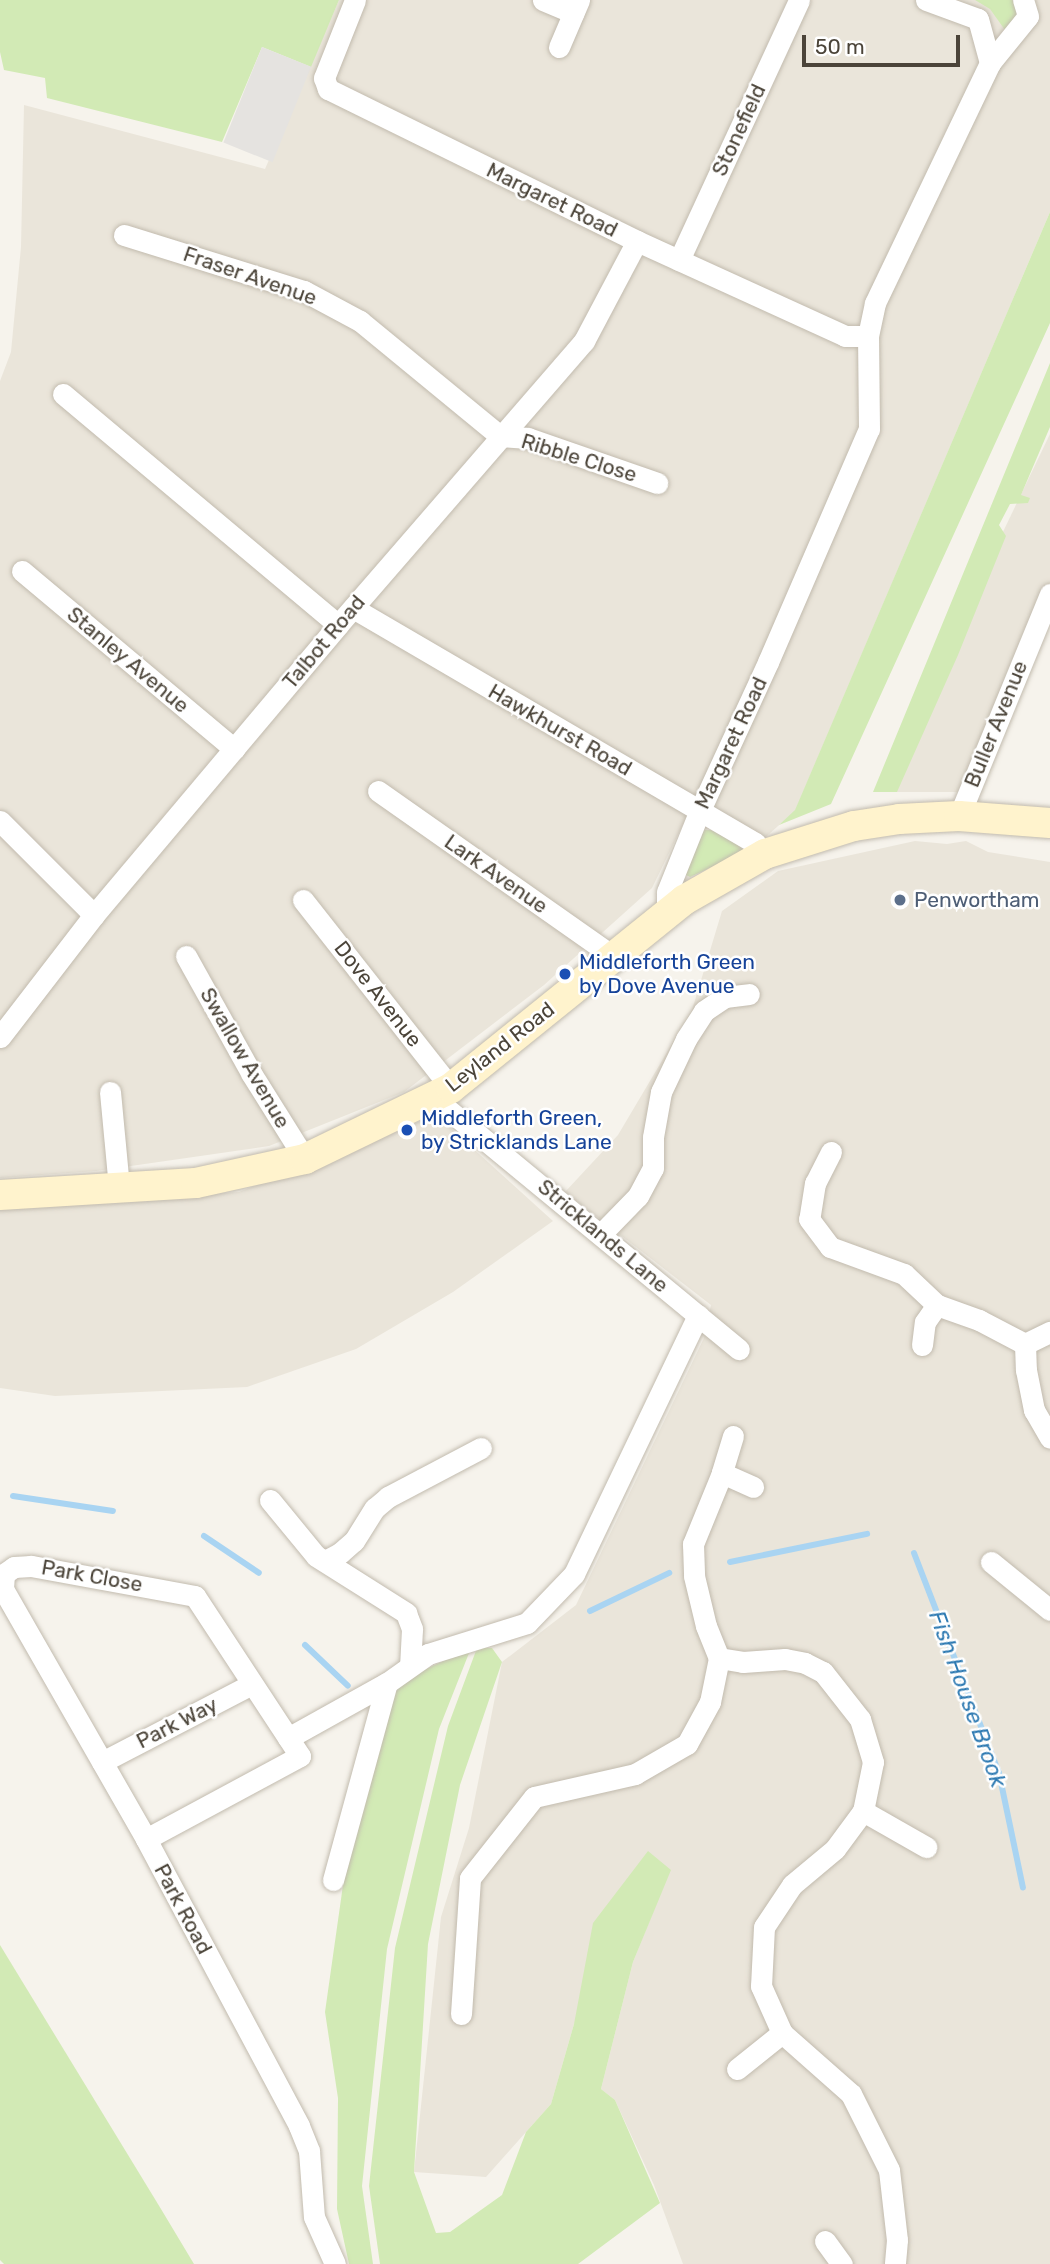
<!DOCTYPE html>
<html>
<head>
<meta charset="utf-8">
<style>
  body { margin:0 }
  #map { position:relative; width:1050px; height:2264px; overflow:hidden; background:#f6f3ec; font-family:Rubik,sans-serif }
  div>[style] { position:absolute }
  .residential>* { inset:0; background:#eae5da }
  .green>* { inset:0; background:#d2eab5 }
  .parking>* { inset:0; background:#e5e3e0; transform-origin:0 0 }
  .stream>* { height:6px; margin:-3px; padding:0 3px; transform-origin:3px; border-radius:3px; background:#a9d4f2 }
  .roads { filter:drop-shadow(0 0 2px #c2bbae) drop-shadow(0 0 2px #c2bbae) }
  .street>* { height:21px; margin:-10.5px; padding:0 10.5px; transform-origin:10.5px; border-radius:10.5px; background:#fff }
  .secondary>* { height:30px; margin:-15px; padding:0 15px; transform-origin:15px; border-radius:15px; background:#fff3cd }
  .dots>* { width:19px; height:19px; translate:-50% -50%; box-sizing:border-box; border:4px solid #fff; border-radius:50% }
  span { translate:-50% -50%; white-space:nowrap; text-align:center; line-height:1.15; -webkit-text-stroke:5px #fff; paint-order:stroke }
  .street-label { font-size:21px; color:#4b4439 }
  .service-label { font-size:21px; color:#4e5e75 }
  .left { translate:0 -50%; text-align:left }
  .transit-label { font-size:21px; color:#164399 }
  .water-label { font-size:23px; color:#2e7ab2; font-style:italic }
  .scale { position:absolute; left:802px; top:35px; width:158px; height:32px; box-sizing:border-box; border:4px solid #4b4439; border-top:0; padding-left:9px; font-size:21px; line-height:24px; white-space:nowrap; color:#4b4439; -webkit-text-stroke:5px #fff; paint-order:stroke }
</style>
</head>
<body>
<div id="map">
  <div class="residential">
    <div style="clip-path:polygon(339px 0,1050px 0,1050px 212px,795px 811px,760px 842px,690px 810px,652px 888px,544px 985px,404px 1092px,269px 1146px,96px 1171px,0 1178px,0 381px,11px 352px,21px 247px,24px 105px,265px 169px)"></div>
    <div style="clip-path:polygon(1050px 434px,1050px 613px,964px 792px,878px 792px)"></div>
    <div style="clip-path:polygon(915px 841px,947px 844px,966px 841px,988px 852px,1050px 862px,1050px 2264px,683px 2264px,654px 2185px,615px 2100px,601px 2089px,633px 1962px,670px 1870px,574px 2024px,551px 2104px,486px 2177px,414px 2172px,441px 1917px,469px 1828px,502px 1662px,576px 1605px,704px 1338px,711px 1305px,565px 1192px,618px 1135px,692px 1010px,722px 911px,778px 871px)"></div>
    <div style="clip-path:polygon(436px 1115px,553px 1221px,453px 1292px,356px 1349px,247px 1387px,55px 1396px,0 1388px,0 1207px,239px 1192px)"></div>
  </div>
  <div class="green">
    <div style="clip-path:polygon(0 0,339px 0,311px 67px,262px 47px,222px 142px,47px 98px,45px 78px,4px 70px,0 52px)"></div>
    <div style="clip-path:polygon(975px 0,1012px 0,1017px 6px,1015px 24px,1005px 30px,990px 9px)"></div>
    <div style="clip-path:polygon(1050px 212px,1050px 323px,831px 804px,779px 825px,795px 810px)"></div>
    <div style="clip-path:polygon(1050px 363px,1050px 427px,1021px 495px,1030px 498px,1028px 503px,1010px 504px,999px 525px,1006px 536px,958px 655px,897px 792px,873px 792px)"></div>
    <div style="clip-path:polygon(702px 830px,711px 830px,739px 844px,743px 850px,738px 855px,690px 877px,684px 874px)"></div>
    <div style="clip-path:polygon(471px 1648px,439px 1729px,387px 1949px,362px 2186px,373px 2264px,349px 2264px,337px 2209px,338px 2098px,325px 2012px,344px 1878px,394px 1684px)"></div>
    <div style="clip-path:polygon(477px 1648px,492px 1648px,502px 1662px,460px 1785px,428px 1944px,414px 2172px,436px 2233px,450px 2232px,502px 2195px,526px 2132px,551px 2104px,574px 2024px,593px 1923px,648px 1851px,671px 1870px,633px 1962px,601px 2089px,615px 2100px,660px 2203px,578px 2264px,380px 2264px,369px 2186px,395px 1948px,448px 1726px)"></div>
    <div style="clip-path:polygon(0 1945px,161px 2209px,194px 2264px,4px 2264px,0 2260px)"></div>
  </div>
  <div class="parking">
    <div style="left:262px;top:47px;width:53px;height:103px;rotate:22deg"></div>
  </div>
  <div class="stream">
    <div style="left:13px;top:1496px;width:101px;rotate:8.5deg"></div>
    <div style="left:204px;top:1536px;width:66px;rotate:33.9deg"></div>
    <div style="left:914px;top:1553px;width:236px;rotate:68.9deg"></div>
    <div style="left:999px;top:1773px;width:117px;rotate:78.2deg"></div>
    <div style="left:730px;top:1562px;width:140px;rotate:-11.6deg"></div>
    <div style="left:590px;top:1611px;width:88px;rotate:-25.7deg"></div>
    <div style="left:305px;top:1645px;width:59px;rotate:43.6deg"></div>
  </div>
  <div class="roads">
    <div class="street">
      <div style="left:355px;top:0;width:84px;rotate:111.7deg"></div>
      <div style="left:324px;top:78px;width:12px;rotate:70deg"></div>
      <div style="left:328px;top:89px;width:344px;rotate:26.2deg"></div>
      <div style="left:637px;top:241px;width:229px;rotate:24.5deg"></div>
      <div style="left:845px;top:336px;width:23px"></div>
      <div style="left:543px;top:0;width:33px;rotate:23deg"></div>
      <div style="left:926px;top:0;width:55px;rotate:20.1deg"></div>
      <div style="left:978px;top:19px;width:46px;rotate:74.7deg"></div>
      <div style="left:559px;top:47px;width:51px;rotate:-66.9deg"></div>
      <div style="left:124px;top:235px;width:189px;rotate:17.3deg"></div>
      <div style="left:304px;top:291px;width:64px;rotate:28.2deg"></div>
      <div style="left:360px;top:321px;width:181px;rotate:39.4deg"></div>
      <div style="left:500px;top:436px;width:28px;rotate:4deg"></div>
      <div style="left:528px;top:438px;width:137px;rotate:19.2deg"></div>
      <div style="left:679px;top:260px;width:286px;rotate:-65.2deg"></div>
      <div style="left:63px;top:394px;width:359px;rotate:40deg"></div>
      <div style="left:22px;top:571px;width:277px;rotate:40deg"></div>
      <div style="left:353px;top:608px;width:466px;rotate:30.3deg"></div>
      <div style="left:755px;top:843px;width:15px;rotate:48deg"></div>
      <div style="left:378px;top:791px;width:287px;rotate:35.1deg"></div>
      <div style="left:959px;top:816px;width:240px;rotate:-67.7deg"></div>
      <div style="left:0;top:821px;width:133px;rotate:45deg"></div>
      <div style="left:303px;top:900px;width:239px;rotate:51.8deg"></div>
      <div style="left:667px;top:913px;width:21px;rotate:-90deg"></div>
      <div style="left:667px;top:892px;width:88px;rotate:-68.1deg"></div>
      <div style="left:700px;top:810px;width:163px;rotate:-65.3deg"></div>
      <div style="left:768px;top:662px;width:254px;rotate:-66.6deg"></div>
      <div style="left:869px;top:429px;width:93px;rotate:-90.6deg"></div>
      <div style="left:868px;top:336px;width:34px;rotate:-78deg"></div>
      <div style="left:875px;top:303px;width:266px;rotate:-64.4deg"></div>
      <div style="left:990px;top:63px;width:60px;rotate:-51deg"></div>
      <div style="left:1028px;top:16px;width:17px;rotate:-107deg"></div>
      <div style="left:186px;top:956px;width:134px;rotate:60.9deg"></div>
      <div style="left:251px;top:1073px;width:102px;rotate:57.9deg"></div>
      <div style="left:0;top:1037px;width:154px;rotate:-52.4deg"></div>
      <div style="left:94px;top:915px;width:379px;rotate:-49.9deg"></div>
      <div style="left:338px;top:625px;width:376px;rotate:-49.1deg"></div>
      <div style="left:584px;top:341px;width:113px;rotate:-62.1deg"></div>
      <div style="left:110px;top:1092px;width:96px;rotate:84.6deg"></div>
      <div style="left:434px;top:1098px;width:395px;rotate:39.5deg"></div>
      <div style="left:831px;top:1152px;width:35px;rotate:117deg"></div>
      <div style="left:815px;top:1183px;width:36px;rotate:99deg"></div>
      <div style="left:809px;top:1219px;width:35px;rotate:53deg"></div>
      <div style="left:830px;top:1247px;width:79px;rotate:20deg"></div>
      <div style="left:904px;top:1274px;width:45px;rotate:43.2deg"></div>
      <div style="left:937px;top:1305px;width:45px;rotate:19.7deg"></div>
      <div style="left:979px;top:1320px;width:52px;rotate:27.6deg"></div>
      <div style="left:1025px;top:1344px;width:26px;rotate:88deg"></div>
      <div style="left:1026px;top:1370px;width:41px;rotate:78.7deg"></div>
      <div style="left:1034px;top:1410px;width:32px;rotate:60deg"></div>
      <div style="left:601px;top:1234px;width:53px;rotate:-45.8deg"></div>
      <div style="left:638px;top:1196px;width:32px;rotate:-62deg"></div>
      <div style="left:653px;top:1168px;width:31px;rotate:-90deg"></div>
      <div style="left:653px;top:1137px;width:46px;rotate:-79.9deg"></div>
      <div style="left:661px;top:1092px;width:59px;rotate:-64.7deg"></div>
      <div style="left:686px;top:1039px;width:33px;rotate:-57deg"></div>
      <div style="left:704px;top:1011px;width:25px;rotate:-34deg"></div>
      <div style="left:725px;top:997px;width:24px;rotate:-7deg"></div>
      <div style="left:1025px;top:1344px;width:28px;rotate:-26deg"></div>
      <div style="left:922px;top:1345px;width:23px;rotate:-83deg"></div>
      <div style="left:925px;top:1322px;width:21px;rotate:-55deg"></div>
      <div style="left:733px;top:1436px;width:39px;rotate:107deg"></div>
      <div style="left:722px;top:1473px;width:77px;rotate:112.2deg"></div>
      <div style="left:693px;top:1544px;width:32px;rotate:88deg"></div>
      <div style="left:694px;top:1576px;width:51px;rotate:76.5deg"></div>
      <div style="left:706px;top:1626px;width:35px;rotate:68deg"></div>
      <div style="left:719px;top:1658px;width:24px;rotate:9deg"></div>
      <div style="left:743px;top:1662px;width:42px;rotate:-4.1deg"></div>
      <div style="left:785px;top:1659px;width:20px;rotate:11deg"></div>
      <div style="left:805px;top:1663px;width:20px;rotate:27deg"></div>
      <div style="left:823px;top:1672px;width:60px;rotate:51.8deg"></div>
      <div style="left:860px;top:1719px;width:45px;rotate:73.2deg"></div>
      <div style="left:873px;top:1762px;width:50px;rotate:101.5deg"></div>
      <div style="left:863px;top:1811px;width:47px;rotate:126.4deg"></div>
      <div style="left:835px;top:1849px;width:56px;rotate:140.1deg"></div>
      <div style="left:792px;top:1885px;width:50px;rotate:123.7deg"></div>
      <div style="left:764px;top:1927px;width:59px;rotate:92.9deg"></div>
      <div style="left:761px;top:1986px;width:51px;rotate:65.9deg"></div>
      <div style="left:782px;top:2033px;width:92px;rotate:41.5deg"></div>
      <div style="left:851px;top:2094px;width:85px;rotate:63.4deg"></div>
      <div style="left:889px;top:2170px;width:70px;rotate:83.5deg"></div>
      <div style="left:897px;top:2240px;width:24px;rotate:95deg"></div>
      <div style="left:722px;top:1473px;width:34px;rotate:24deg"></div>
      <div style="left:270px;top:1500px;width:72px;rotate:50.6deg"></div>
      <div style="left:316px;top:1556px;width:107px;rotate:32.3deg"></div>
      <div style="left:406px;top:1613px;width:17px;rotate:69deg"></div>
      <div style="left:412px;top:1629px;width:37px;rotate:93deg"></div>
      <div style="left:325px;top:1561px;width:17px;rotate:-28deg"></div>
      <div style="left:340px;top:1553px;width:18px;rotate:-41deg"></div>
      <div style="left:354px;top:1541px;width:39px;rotate:-58deg"></div>
      <div style="left:375px;top:1508px;width:17px;rotate:-40deg"></div>
      <div style="left:388px;top:1497px;width:105px;rotate:-27.8deg"></div>
      <div style="left:991px;top:1562px;width:76px;rotate:39.1deg"></div>
      <div style="left:288px;top:1738px;width:113px;rotate:-29.1deg"></div>
      <div style="left:387px;top:1683px;width:50px;rotate:-35.3deg"></div>
      <div style="left:428px;top:1654px;width:104px;rotate:-17.4deg"></div>
      <div style="left:527px;top:1623px;width:68px;rotate:-46.2deg"></div>
      <div style="left:574px;top:1574px;width:287px;rotate:-64.4deg"></div>
      <div style="left:102px;top:1762px;width:169px;rotate:-27.5deg"></div>
      <div style="left:863px;top:1811px;width:73px;rotate:29.7deg"></div>
      <div style="left:146px;top:1839px;width:175px;rotate:-28.3deg"></div>
      <div style="left:300px;top:1756px;width:191px;rotate:-123.3deg"></div>
      <div style="left:195px;top:1596px;width:167px;rotate:-169.6deg"></div>
      <div style="left:31px;top:1566px;width:17px;rotate:177deg"></div>
      <div style="left:14px;top:1567px;width:12px;rotate:145deg"></div>
      <div style="left:4px;top:1574px;width:15px;rotate:94deg"></div>
      <div style="left:3px;top:1589px;width:288px;rotate:60.2deg"></div>
      <div style="left:146px;top:1839px;width:325px;rotate:61.9deg"></div>
      <div style="left:299px;top:2126px;width:27px;rotate:68deg"></div>
      <div style="left:309px;top:2151px;width:66px;rotate:85.7deg"></div>
      <div style="left:314px;top:2217px;width:51px;rotate:65.9deg"></div>
      <div style="left:333px;top:1880px;width:204px;rotate:-74.7deg"></div>
      <div style="left:461px;top:2014px;width:136px;rotate:-86.2deg"></div>
      <div style="left:470px;top:1878px;width:103px;rotate:-51.7deg"></div>
      <div style="left:534px;top:1797px;width:104px;rotate:-12.8deg"></div>
      <div style="left:635px;top:1774px;width:60px;rotate:-30deg"></div>
      <div style="left:687px;top:1744px;width:48px;rotate:-61.3deg"></div>
      <div style="left:710px;top:1702px;width:45px;rotate:-78.4deg"></div>
      <div style="left:737px;top:2069px;width:58px;rotate:-38.7deg"></div>
      <div style="left:825px;top:2241px;width:29px;rotate:54deg"></div>
    </div>
    <div class="secondary">
      <div style="left:0;top:1195px;width:196px;rotate:-3.5deg"></div>
      <div style="left:196px;top:1183px;width:112px;rotate:-12.4deg"></div>
      <div style="left:305px;top:1159px;width:162px;rotate:-25.9deg"></div>
      <div style="left:451px;top:1088px;width:299px;rotate:-38.9deg"></div>
      <div style="left:684px;top:900px;width:93px;rotate:-29.6deg"></div>
      <div style="left:765px;top:854px;width:93px;rotate:-17.5deg"></div>
      <div style="left:854px;top:826px;width:46px;rotate:-8.8deg"></div>
      <div style="left:899px;top:819px;width:60px;rotate:-2.9deg"></div>
      <div style="left:959px;top:816px;width:91px;rotate:4.4deg"></div>
    </div>
  </div>
  <div class="dots">
    <div style="left:900px;top:900px;background:#5c6f8a"></div>
    <div style="left:565px;top:974px;background:#1a4fb4"></div>
    <div style="left:407px;top:1130px;background:#1a4fb4"></div>
  </div>
  <div class="street-label">
    <span style="left:739px;top:130px;rotate:-65deg">Stonefield</span>
    <span style="left:552px;top:200px;rotate:26deg">Margaret Road</span>
    <span style="left:250px;top:276px;rotate:19deg">Fraser Avenue</span>
    <span style="left:579px;top:458px;rotate:17deg">Ribble Close</span>
    <span style="left:324px;top:642px;rotate:-50deg">Talbot Road</span>
    <span style="left:128px;top:660px;rotate:40deg">Stanley Avenue</span>
    <span style="left:996px;top:724px;rotate:-68deg">Buller Avenue</span>
    <span style="left:560px;top:730px;rotate:30deg">Hawkhurst Road</span>
    <span style="left:731px;top:743px;rotate:-65deg">Margaret Road</span>
    <span style="left:496px;top:874px;rotate:35deg">Lark Avenue</span>
    <span style="left:378px;top:994px;rotate:52deg">Dove Avenue</span>
    <span style="left:500px;top:1047px;rotate:-38deg">Leyland Road</span>
    <span style="left:245px;top:1058px;rotate:60deg">Swallow Avenue</span>
    <span style="left:603px;top:1236px;rotate:40deg">Stricklands Lane</span>
    <span style="left:92px;top:1576px;rotate:10deg">Park Close</span>
    <span style="left:177px;top:1723px;rotate:-27deg">Park Way</span>
    <span style="left:183px;top:1909px;rotate:62deg">Park Road</span>
  </div>
  <div class="service-label">
    <span class="left" style="left:914px;top:900px">Penwortham</span>
  </div>
  <div class="transit-label">
    <span class="left" style="left:579px;top:974px">Middleforth Green<br>by Dove Avenue</span>
    <span class="left" style="left:421px;top:1130px">Middleforth Green,<br>by Stricklands Lane</span>
  </div>
  <div class="water-label">
    <span style="left:968px;top:1699px;rotate:70deg">Fish House Brook</span>
  </div>
  <div class="scale">50 m</div>
</div>
</body>
</html>
